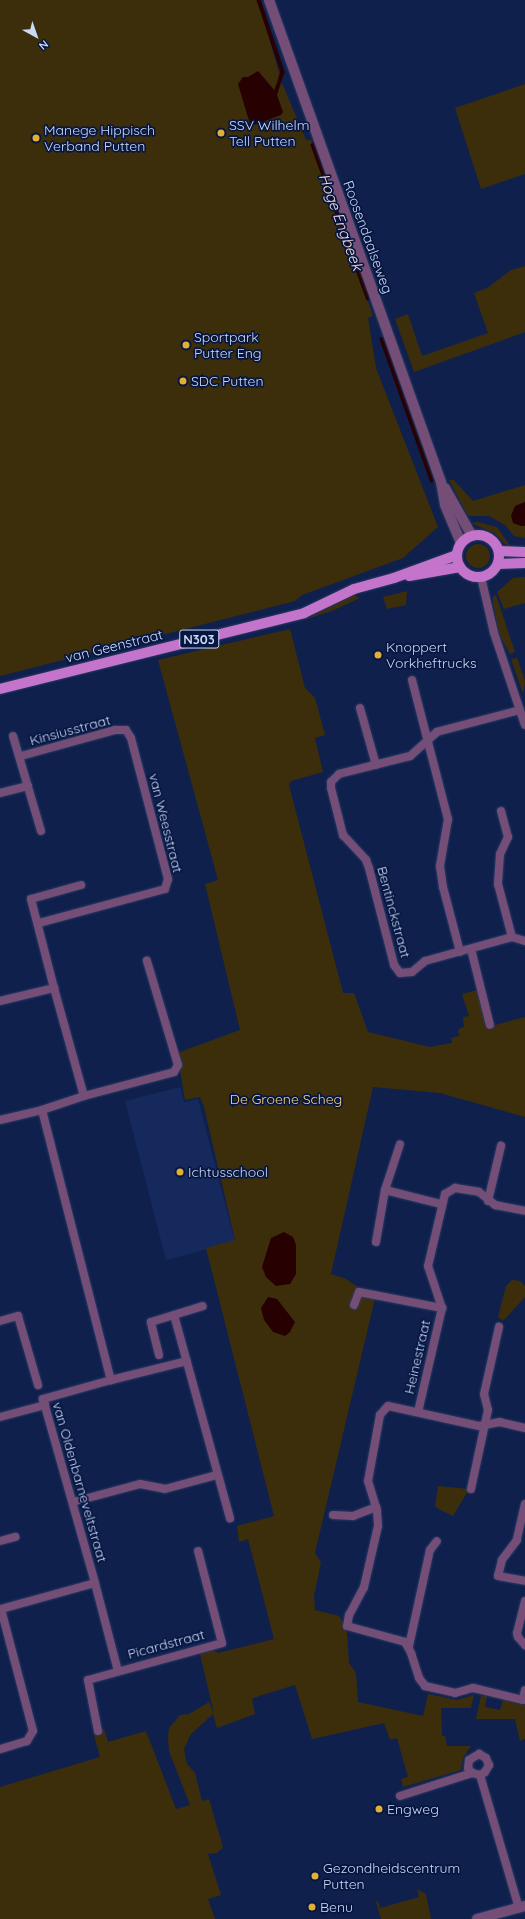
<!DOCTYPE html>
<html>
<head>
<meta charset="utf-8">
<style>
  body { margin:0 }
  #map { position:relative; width:525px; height:1919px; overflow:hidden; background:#0f204d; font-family:Quicksand,sans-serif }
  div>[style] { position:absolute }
  .built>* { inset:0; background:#15295d }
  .green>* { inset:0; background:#3d2e0b }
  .round { border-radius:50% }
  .water>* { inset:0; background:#270002 }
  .stream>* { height:3.5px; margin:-1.75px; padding:0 1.75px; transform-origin:1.75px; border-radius:1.75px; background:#270002 }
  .roads { filter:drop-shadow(0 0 1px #293a65) drop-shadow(0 0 1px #293a65) }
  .minor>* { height:8px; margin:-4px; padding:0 4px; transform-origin:4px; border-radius:4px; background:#744e76 }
  .tertiary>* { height:10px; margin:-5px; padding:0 5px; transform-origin:5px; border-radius:5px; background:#744e76 }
  .primary>* { height:10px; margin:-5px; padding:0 5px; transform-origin:5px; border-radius:5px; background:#c474ca }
  .primary>.ring { margin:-5px; padding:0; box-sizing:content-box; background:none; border:10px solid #c474ca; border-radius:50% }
  .dots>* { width:11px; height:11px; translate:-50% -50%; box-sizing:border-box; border:2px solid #061641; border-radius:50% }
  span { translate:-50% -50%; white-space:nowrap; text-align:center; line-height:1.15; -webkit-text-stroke:3.5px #061641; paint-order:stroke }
  .shield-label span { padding:1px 3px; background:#061641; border:1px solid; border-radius:3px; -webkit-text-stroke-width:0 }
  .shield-label { font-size:13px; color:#cbd9f6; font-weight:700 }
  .poi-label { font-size:14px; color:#cbd9f6 }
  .left { translate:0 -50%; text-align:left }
  .street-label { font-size:14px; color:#cbd9f6 }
  .park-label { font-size:14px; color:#fdd37b }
  .water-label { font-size:15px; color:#f4dad8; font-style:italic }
  .north { position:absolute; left:16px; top:16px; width:40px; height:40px; -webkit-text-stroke:3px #061641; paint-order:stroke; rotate:140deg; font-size:11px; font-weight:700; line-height:16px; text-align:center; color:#cbd9f6 }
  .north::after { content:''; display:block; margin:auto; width:14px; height:18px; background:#cbd9f6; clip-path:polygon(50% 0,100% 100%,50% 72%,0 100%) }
</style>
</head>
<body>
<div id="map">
  <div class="built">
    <div style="clip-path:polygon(180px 1087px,184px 1102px,198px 1099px,235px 1242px,166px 1260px,125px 1101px)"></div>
  </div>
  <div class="green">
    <div style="clip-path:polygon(0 0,258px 0,282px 83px,306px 140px,311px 140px,373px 316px,368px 318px,376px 368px,438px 527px,403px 558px,302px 595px,295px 601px,0 676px)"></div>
    <div style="clip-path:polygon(525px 84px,525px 174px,481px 189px,455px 108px)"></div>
    <div style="clip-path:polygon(525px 266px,525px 332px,414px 372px,395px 319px,408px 314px,422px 356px,488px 333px,474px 293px,487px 288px,511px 270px)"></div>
    <div style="clip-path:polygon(449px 480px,454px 480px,473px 501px,525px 485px,525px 502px,515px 506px,521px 526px,525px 526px,525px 538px,514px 536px,505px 525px,489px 516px,468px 516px)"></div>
    <div style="clip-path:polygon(477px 522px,497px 527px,511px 547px,505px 544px,494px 533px,471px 523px)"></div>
    <div class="round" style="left:466px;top:544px;width:24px;height:24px"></div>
    <div style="clip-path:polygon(525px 577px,525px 603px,504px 609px,497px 592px,513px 578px)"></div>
    <div style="clip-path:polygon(407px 591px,406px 605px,387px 609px,383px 597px)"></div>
    <div style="clip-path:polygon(354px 595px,360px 598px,332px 611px,304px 620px)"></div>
    <div style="clip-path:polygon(496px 595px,515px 652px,510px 654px,499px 634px,493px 602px,493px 596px)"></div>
    <div style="clip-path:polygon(290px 629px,305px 688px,315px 698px,325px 735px,315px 738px,323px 772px,291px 781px,289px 785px,343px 993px,354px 993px,368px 1032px,430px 1047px,452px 1043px,451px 1038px,459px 1036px,458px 1029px,464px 1027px,463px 1017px,469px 1016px,462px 994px,477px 990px,488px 1027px,525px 1017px,525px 1117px,440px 1093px,373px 1087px,331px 1274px,346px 1279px,375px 1298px,315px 1553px,321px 1562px,314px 1596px,315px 1610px,339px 1616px,341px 1619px,347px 1633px,349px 1663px,356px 1673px,358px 1702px,423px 1716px,428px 1694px,457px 1700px,474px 1695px,471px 1708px,441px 1708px,442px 1736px,445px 1736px,447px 1746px,471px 1746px,463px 1758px,461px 1770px,403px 1787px,401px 1779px,408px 1777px,397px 1738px,390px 1740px,384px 1723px,312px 1739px,295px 1685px,259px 1696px,252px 1699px,255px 1714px,217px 1728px,213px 1714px,191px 1734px,184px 1749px,187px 1764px,195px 1773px,202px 1801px,209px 1799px,223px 1847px,217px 1853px,208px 1854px,221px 1895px,208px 1899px,215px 1919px,0 1919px,0 1787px,100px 1757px,93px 1732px,104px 1729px,108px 1742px,146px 1731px,176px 1809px,190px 1805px,169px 1751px,168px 1738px,169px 1728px,180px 1715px,189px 1714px,209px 1702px,214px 1714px,200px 1654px,214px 1650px,218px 1653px,274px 1639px,248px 1539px,239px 1542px,237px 1526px,274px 1516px,206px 1248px,235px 1240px,204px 1107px,200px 1097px,185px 1100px,177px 1053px,240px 1030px,205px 884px,218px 880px,158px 660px)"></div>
    <div style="clip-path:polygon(517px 658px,525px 681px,523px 694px,511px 659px)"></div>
    <div style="clip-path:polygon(512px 1280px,520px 1281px,525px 1286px,525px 1297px,503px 1321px,498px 1317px,506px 1286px)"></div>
    <div style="clip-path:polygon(438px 1486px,469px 1489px,453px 1516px,435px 1507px)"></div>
    <div style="clip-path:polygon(481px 1696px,487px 1696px,485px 1707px,500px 1710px,503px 1700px,525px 1705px,525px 1739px,520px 1741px,515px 1719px,476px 1719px)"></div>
    <div style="clip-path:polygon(417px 1889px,426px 1894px,431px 1919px,381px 1919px,376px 1902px,378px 1901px,380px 1908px,419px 1897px)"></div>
  </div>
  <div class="water">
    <div style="clip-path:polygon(258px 71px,276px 92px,283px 112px,281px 115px,254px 125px,250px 124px,238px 84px,243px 77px,248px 77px)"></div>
    <div style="clip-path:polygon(525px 502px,525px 526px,521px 526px,513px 523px,511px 516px,515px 506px)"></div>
    <div style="clip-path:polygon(284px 1232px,293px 1237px,296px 1245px,296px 1274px,290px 1284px,276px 1286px,266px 1277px,262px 1267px,271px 1238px)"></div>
    <div style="clip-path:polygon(268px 1297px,277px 1299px,295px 1322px,290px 1332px,285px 1336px,273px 1332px,264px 1320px,261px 1308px)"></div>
  </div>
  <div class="stream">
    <div style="left:259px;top:0;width:76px;rotate:71.6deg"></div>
    <div style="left:283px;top:72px;width:25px;rotate:108deg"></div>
    <div style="left:313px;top:145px;width:163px;rotate:70.2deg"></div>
    <div style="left:382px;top:339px;width:150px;rotate:70.5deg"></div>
  </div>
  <div class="roads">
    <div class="minor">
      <div style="left:481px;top:577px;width:57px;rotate:76.9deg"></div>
      <div style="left:494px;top:633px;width:97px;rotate:71.4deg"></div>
      <div style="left:412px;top:680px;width:144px;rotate:75.5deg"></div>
      <div style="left:448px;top:819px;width:48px;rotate:99.7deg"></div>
      <div style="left:440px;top:866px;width:21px;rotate:82deg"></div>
      <div style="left:443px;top:887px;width:67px;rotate:75.3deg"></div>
      <div style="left:360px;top:708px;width:59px;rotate:74.3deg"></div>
      <div style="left:520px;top:710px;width:86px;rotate:165.2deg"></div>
      <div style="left:437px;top:732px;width:36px;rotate:138deg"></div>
      <div style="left:410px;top:756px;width:73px;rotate:165.8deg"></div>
      <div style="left:339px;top:774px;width:11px;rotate:135deg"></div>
      <div style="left:331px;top:782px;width:6px;rotate:90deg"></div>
      <div style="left:331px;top:788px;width:49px;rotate:75.7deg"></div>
      <div style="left:343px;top:835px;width:34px;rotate:47deg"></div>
      <div style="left:366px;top:860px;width:9px;rotate:69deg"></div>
      <div style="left:369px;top:868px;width:100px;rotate:75.5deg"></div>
      <div style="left:394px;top:965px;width:10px;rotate:53deg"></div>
      <div style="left:400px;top:973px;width:12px;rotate:-5deg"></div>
      <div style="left:412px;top:972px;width:17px;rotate:-40deg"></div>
      <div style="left:425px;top:961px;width:90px;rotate:-15.4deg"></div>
      <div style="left:512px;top:937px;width:14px;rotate:17deg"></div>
      <div style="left:13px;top:736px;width:99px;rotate:73.6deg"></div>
      <div style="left:21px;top:756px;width:98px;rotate:-15.5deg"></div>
      <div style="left:115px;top:730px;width:11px"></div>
      <div style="left:126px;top:730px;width:9px;rotate:58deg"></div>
      <div style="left:131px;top:738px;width:146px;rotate:75.3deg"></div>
      <div style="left:168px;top:879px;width:10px;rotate:107deg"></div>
      <div style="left:165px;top:889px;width:131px;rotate:164.9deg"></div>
      <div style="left:0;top:793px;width:29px;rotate:-14deg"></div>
      <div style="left:501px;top:811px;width:27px;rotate:75deg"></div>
      <div style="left:508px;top:837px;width:19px;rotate:115deg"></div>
      <div style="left:500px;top:854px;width:30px;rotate:94deg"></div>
      <div style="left:498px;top:884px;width:55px;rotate:75.2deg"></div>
      <div style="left:471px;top:949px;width:78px;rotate:76deg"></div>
      <div style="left:54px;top:988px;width:92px;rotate:-104.5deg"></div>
      <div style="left:31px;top:899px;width:52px;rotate:-15.6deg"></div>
      <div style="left:0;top:1001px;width:56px;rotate:-13.5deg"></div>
      <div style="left:54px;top:988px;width:112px;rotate:74.5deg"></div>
      <div style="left:84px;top:1096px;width:44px;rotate:161.6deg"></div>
      <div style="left:42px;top:1110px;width:279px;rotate:75.7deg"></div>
      <div style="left:111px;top:1380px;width:71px;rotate:164.4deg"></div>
      <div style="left:43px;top:1399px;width:191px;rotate:74.2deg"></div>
      <div style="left:95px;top:1583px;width:98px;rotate:164.5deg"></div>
      <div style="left:1px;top:1609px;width:126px;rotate:75.3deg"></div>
      <div style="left:33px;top:1731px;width:12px;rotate:121deg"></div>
      <div style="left:27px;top:1741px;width:28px;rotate:163deg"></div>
      <div style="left:84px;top:1096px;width:93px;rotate:-14.9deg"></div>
      <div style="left:174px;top:1072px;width:8px;rotate:-60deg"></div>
      <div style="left:178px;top:1065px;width:109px;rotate:-106.6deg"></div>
      <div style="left:0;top:1120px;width:43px;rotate:-13.4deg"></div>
      <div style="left:385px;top:1190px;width:58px;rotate:14deg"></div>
      <div style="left:488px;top:1201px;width:57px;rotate:-76.7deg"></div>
      <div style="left:376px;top:1242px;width:53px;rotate:-80.2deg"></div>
      <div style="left:385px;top:1190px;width:48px;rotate:-71.9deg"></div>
      <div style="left:354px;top:1305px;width:14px;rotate:-69deg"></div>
      <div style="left:359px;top:1292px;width:85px;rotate:10.9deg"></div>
      <div style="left:174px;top:1315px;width:211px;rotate:74.6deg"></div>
      <div style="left:0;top:1321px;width:19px;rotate:-16deg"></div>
      <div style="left:18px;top:1316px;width:72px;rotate:73.8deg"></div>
      <div style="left:159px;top:1355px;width:34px;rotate:-104deg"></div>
      <div style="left:151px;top:1322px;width:54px;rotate:-17.1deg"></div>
      <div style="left:111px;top:1380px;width:78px;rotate:-14deg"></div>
      <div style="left:418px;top:1412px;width:107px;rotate:-77deg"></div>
      <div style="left:442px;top:1308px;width:44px;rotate:-108.4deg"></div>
      <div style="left:428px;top:1266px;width:74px;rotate:-76.7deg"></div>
      <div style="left:445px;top:1194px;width:12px;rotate:-31deg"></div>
      <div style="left:455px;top:1188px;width:24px;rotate:9deg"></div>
      <div style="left:479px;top:1192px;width:21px;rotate:39deg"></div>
      <div style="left:495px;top:1205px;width:31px;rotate:11deg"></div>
      <div style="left:0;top:1417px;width:47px;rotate:-14.9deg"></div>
      <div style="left:525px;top:1428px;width:26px;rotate:-167deg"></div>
      <div style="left:500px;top:1422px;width:21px;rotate:169deg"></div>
      <div style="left:479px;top:1426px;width:93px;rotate:-167.6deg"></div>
      <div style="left:388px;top:1406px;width:12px;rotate:132deg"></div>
      <div style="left:380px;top:1415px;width:67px;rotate:100.3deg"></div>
      <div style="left:368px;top:1481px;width:31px;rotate:73deg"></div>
      <div style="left:377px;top:1511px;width:15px;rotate:86deg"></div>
      <div style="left:378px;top:1526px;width:63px;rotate:102.9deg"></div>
      <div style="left:364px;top:1587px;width:32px;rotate:118deg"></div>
      <div style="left:349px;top:1615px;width:11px;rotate:100deg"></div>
      <div style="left:347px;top:1626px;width:60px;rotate:15.4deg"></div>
      <div style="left:405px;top:1642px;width:13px;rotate:61deg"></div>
      <div style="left:411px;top:1653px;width:26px;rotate:72deg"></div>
      <div style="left:419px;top:1678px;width:10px;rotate:53deg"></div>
      <div style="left:425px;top:1686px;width:31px;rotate:13deg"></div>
      <div style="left:455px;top:1693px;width:19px;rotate:-16deg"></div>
      <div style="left:473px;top:1688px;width:51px;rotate:13.5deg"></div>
      <div style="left:523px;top:1700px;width:10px;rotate:-79deg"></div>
      <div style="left:471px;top:1489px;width:81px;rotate:-77.9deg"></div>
      <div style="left:488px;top:1410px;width:16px;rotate:-104deg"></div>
      <div style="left:484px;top:1394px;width:69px;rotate:-77.4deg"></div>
      <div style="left:73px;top:1502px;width:69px;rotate:-15deg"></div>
      <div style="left:140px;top:1484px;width:25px;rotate:11deg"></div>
      <div style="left:165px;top:1489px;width:54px;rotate:-15.1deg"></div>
      <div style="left:525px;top:1504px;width:37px;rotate:103deg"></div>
      <div style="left:517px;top:1540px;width:25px;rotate:127deg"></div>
      <div style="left:502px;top:1560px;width:16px;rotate:104deg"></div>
      <div style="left:498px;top:1576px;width:27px;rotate:10deg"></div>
      <div style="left:333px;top:1515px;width:20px;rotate:3deg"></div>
      <div style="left:353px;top:1516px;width:25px;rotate:-21deg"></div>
      <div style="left:0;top:1541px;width:16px;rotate:-15deg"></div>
      <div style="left:95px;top:1583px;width:91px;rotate:75.4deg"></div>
      <div style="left:525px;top:1601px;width:33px;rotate:104deg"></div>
      <div style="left:517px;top:1633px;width:4px;rotate:76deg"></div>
      <div style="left:518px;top:1637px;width:11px;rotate:49deg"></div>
      <div style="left:409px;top:1646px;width:98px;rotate:-77.7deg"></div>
      <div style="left:430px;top:1550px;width:11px;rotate:-52deg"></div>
      <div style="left:98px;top:1731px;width:52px;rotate:-101.1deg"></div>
      <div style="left:88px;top:1680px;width:139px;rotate:-15.4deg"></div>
      <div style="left:222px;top:1643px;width:95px;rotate:-104.6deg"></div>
      <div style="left:472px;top:1773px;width:6px;rotate:-129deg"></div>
      <div style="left:468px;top:1768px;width:8px;rotate:-83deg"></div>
      <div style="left:469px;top:1760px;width:12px;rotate:-31deg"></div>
      <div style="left:479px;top:1754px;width:8px;rotate:30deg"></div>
      <div style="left:486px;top:1758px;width:8px;rotate:67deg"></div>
      <div style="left:489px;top:1765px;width:8px;rotate:120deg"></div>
      <div style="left:485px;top:1772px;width:6px;rotate:149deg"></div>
      <div style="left:400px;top:1796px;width:76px;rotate:-17.7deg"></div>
      <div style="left:472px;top:1773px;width:8px;rotate:14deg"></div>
      <div style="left:480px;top:1775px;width:139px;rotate:73.7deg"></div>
    </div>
    <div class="tertiary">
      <div style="left:269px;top:0;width:512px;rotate:70.36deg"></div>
      <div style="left:441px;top:482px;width:23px;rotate:80deg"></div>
      <div style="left:445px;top:505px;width:41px;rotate:67.2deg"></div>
      <div style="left:445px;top:488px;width:55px;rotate:60.6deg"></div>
      <div style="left:477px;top:1919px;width:50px;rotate:-15.2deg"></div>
    </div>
    <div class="primary">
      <div class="ring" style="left:457px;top:535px;width:32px;height:32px"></div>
      <div style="left:499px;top:551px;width:26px;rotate:2deg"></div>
      <div style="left:498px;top:564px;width:27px;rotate:-2deg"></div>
      <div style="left:409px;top:576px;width:52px;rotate:-10deg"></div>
      <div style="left:0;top:689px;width:313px;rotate:-14deg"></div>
      <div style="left:304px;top:613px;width:55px;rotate:-25.6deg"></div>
      <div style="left:354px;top:589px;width:41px;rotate:-15.4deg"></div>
      <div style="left:394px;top:578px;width:67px;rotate:-20.1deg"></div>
    </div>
  </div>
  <div class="dots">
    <div style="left:221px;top:133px;background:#e2af34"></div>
    <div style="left:36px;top:138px;background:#e2af34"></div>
    <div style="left:186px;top:345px;background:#e2af34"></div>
    <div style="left:183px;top:381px;background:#e2af34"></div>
    <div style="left:378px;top:655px;background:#e2af34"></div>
    <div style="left:180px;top:1172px;background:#e2af34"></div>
    <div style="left:379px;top:1809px;background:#e2af34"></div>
    <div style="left:315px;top:1876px;background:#e2af34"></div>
    <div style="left:312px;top:1907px;background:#e2af34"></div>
  </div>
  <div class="shield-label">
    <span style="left:199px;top:639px">N303</span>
  </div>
  <div class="poi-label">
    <span class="left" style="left:229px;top:133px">SSV Wilhelm<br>Tell Putten</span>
    <span class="left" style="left:44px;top:138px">Manege Hippisch<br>Verband Putten</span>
    <span class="left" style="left:194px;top:345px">Sportpark<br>Putter Eng</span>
    <span class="left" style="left:191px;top:381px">SDC Putten</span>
    <span class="left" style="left:386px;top:655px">Knoppert<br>Vorkheftrucks</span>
    <span class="left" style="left:188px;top:1172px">Ichtusschool</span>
    <span class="left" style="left:387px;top:1809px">Engweg</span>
    <span class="left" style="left:323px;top:1876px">Gezondheidscentrum<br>Putten</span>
    <span class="left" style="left:320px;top:1907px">Benu</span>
  </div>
  <div class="street-label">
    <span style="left:368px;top:237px;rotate:70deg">Roosendaalseweg</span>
    <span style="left:114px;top:646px;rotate:-14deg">van Geenstraat</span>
    <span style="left:70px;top:730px;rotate:-15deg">Kinsiusstraat</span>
    <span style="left:166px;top:823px;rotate:76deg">van Weesstraat</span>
    <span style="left:394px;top:912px;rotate:75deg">Bentinckstraat</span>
    <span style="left:417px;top:1357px;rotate:-77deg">Heinestraat</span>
    <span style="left:80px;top:1482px;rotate:74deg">van Oldenbarneveltstraat</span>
    <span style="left:166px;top:1644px;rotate:-15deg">Picardstraat</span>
  </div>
  <div class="park-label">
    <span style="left:286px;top:1099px">De Groene Scheg</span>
  </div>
  <div class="water-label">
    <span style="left:341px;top:222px;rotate:70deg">Hoge Engbeek</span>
  </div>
  <div class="north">N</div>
</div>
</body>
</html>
